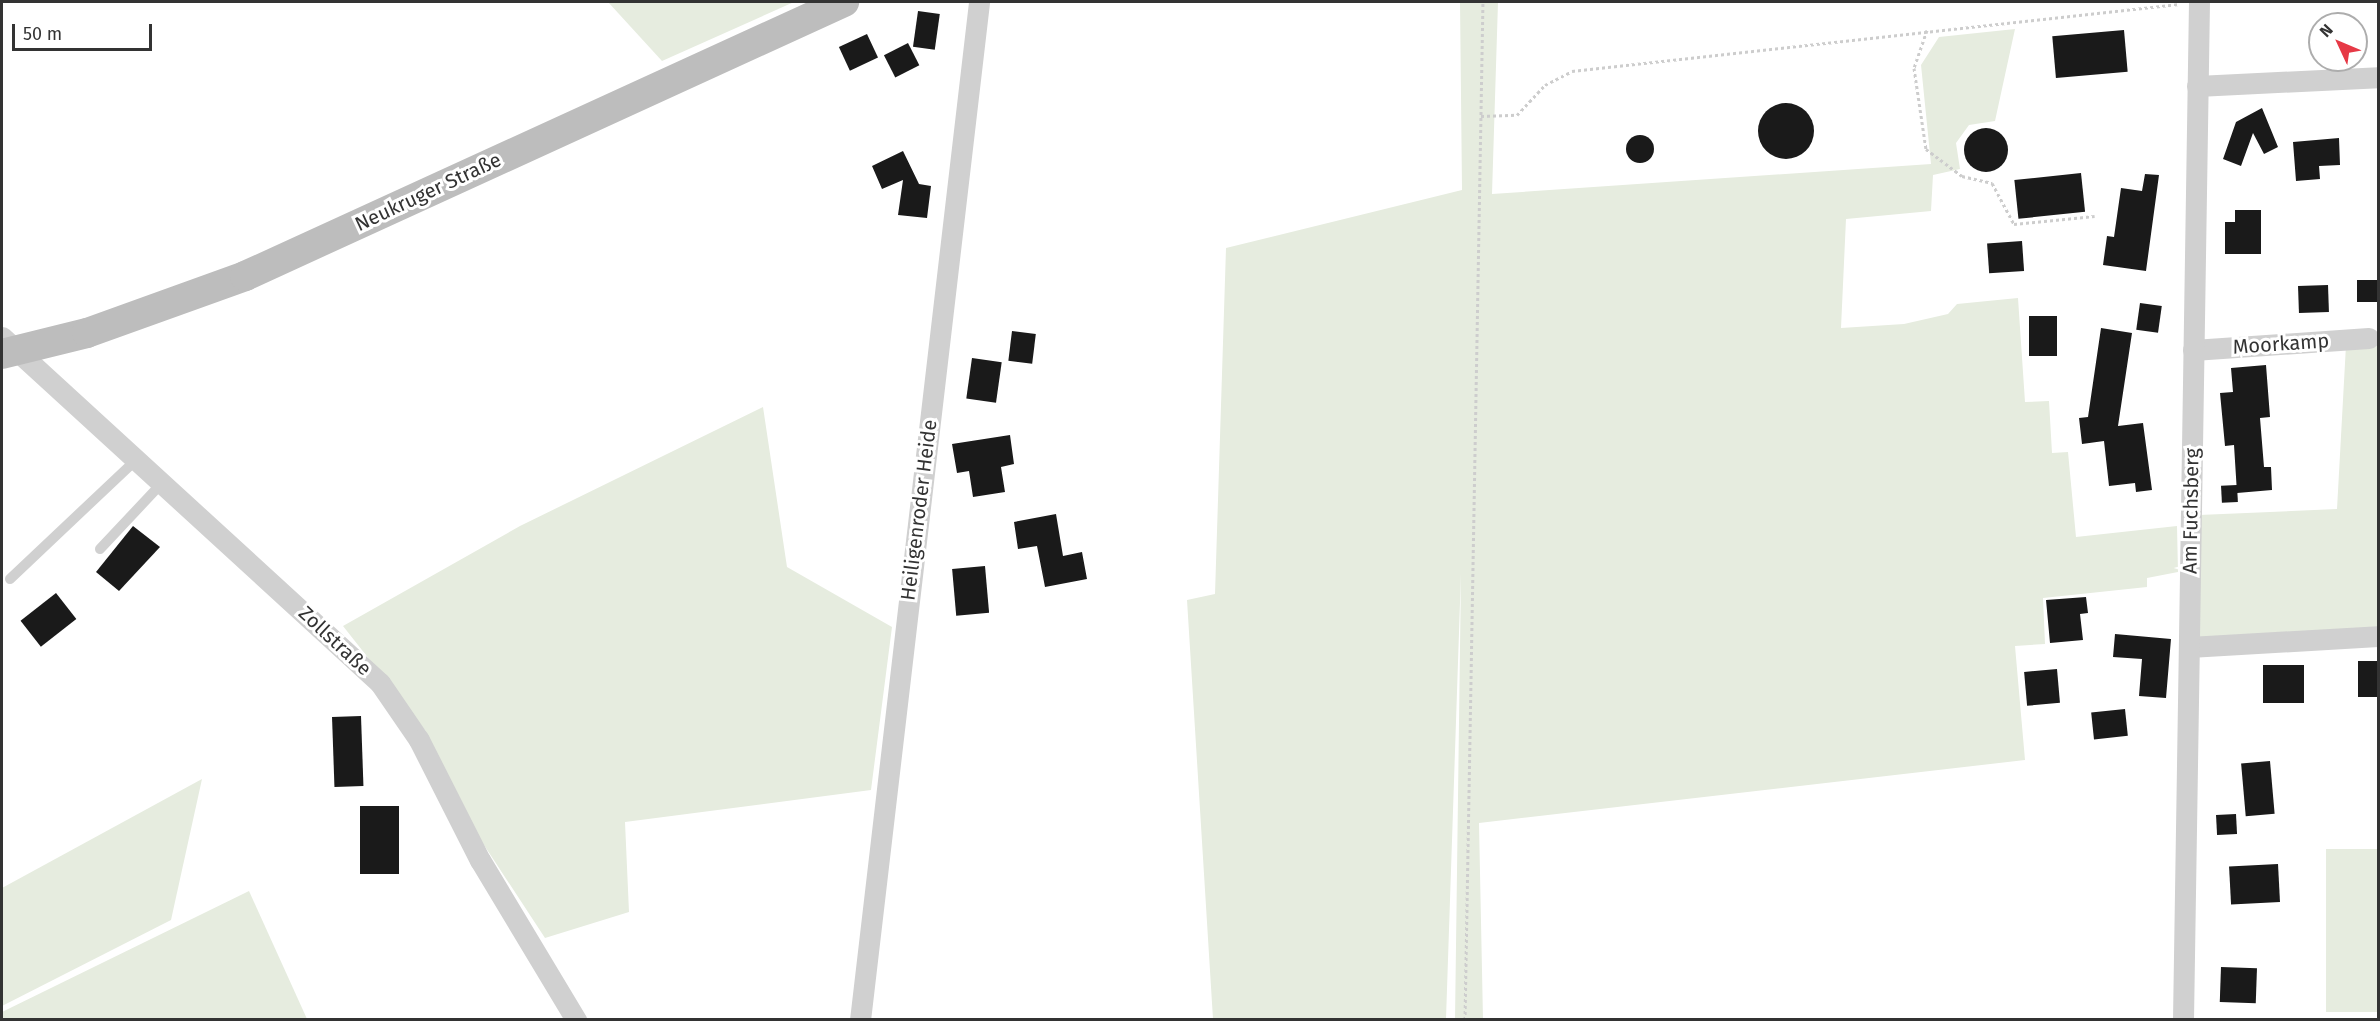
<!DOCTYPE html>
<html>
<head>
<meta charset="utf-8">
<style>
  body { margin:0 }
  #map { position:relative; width:2380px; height:1021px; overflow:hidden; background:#fff; font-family:"Fira Sans",sans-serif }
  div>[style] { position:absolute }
  .green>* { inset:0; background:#e6ecdf; transform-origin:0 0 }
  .building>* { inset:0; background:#1a1a1a; transform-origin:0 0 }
  .round { border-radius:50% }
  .path>* { height:3px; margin-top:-1.5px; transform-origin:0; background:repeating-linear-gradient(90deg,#cdcdcd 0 3px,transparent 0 6px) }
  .lane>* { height:10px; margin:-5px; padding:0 5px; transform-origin:5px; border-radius:5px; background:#d0d0d0 }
  .street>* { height:21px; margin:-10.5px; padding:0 10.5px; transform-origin:10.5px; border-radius:10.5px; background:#d0d0d0 }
  .secondary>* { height:30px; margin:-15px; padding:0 15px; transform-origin:15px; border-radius:15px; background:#bdbdbd }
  span { translate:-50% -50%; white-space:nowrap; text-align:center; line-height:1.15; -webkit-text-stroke:6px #fff; paint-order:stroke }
  .street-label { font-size:20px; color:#333 }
  .frame { position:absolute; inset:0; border:3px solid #333; pointer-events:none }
  .north { position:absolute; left:2308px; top:12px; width:60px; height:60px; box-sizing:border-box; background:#fff; border:2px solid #adadad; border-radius:50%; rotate:314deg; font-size:16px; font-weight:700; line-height:24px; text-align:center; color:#333 }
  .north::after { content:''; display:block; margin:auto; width:21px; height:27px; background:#e63946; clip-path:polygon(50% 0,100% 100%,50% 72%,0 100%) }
  .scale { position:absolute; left:12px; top:24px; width:140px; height:27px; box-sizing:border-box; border:3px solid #333; border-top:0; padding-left:8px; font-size:18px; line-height:21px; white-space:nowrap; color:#333; -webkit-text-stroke:4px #fff; paint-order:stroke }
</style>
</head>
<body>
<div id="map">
  <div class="green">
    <div style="clip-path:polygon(608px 2px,794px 2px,662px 61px)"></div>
    <div style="clip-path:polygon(1460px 2px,1498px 2px,1492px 194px,1931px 164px,1921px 65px,1939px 37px,2015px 29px,1995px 121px,1969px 125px,1956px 143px,1960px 169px,1933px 175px,1931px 211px,1846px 219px,1841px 328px,1904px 324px,1948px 314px,1957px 304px,2018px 298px,2025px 402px,2049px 401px,2052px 453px,2068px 452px,2076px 537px,2177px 526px,2178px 572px,2147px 578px,2147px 587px,2043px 598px,2045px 644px,2015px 646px,2025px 760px,1479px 823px,1483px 1019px,1455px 1020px,1461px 573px,1446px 1019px,1213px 1019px,1187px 600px,1215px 594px,1226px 248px,1462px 190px)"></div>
    <div style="clip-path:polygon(2378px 343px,2378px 630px,2200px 640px,2199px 515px,2337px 509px,2346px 345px)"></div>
    <div style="clip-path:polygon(763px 407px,787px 567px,892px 627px,871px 790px,625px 822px,629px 912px,545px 938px,482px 842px,425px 730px,343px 626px,520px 526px)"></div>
    <div style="clip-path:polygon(202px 779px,171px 920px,2px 1006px,2px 888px)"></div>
    <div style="left:2378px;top:849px;width:163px;height:52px;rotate:90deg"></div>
    <div style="clip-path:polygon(249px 891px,307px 1019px,2px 1019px,2px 1012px)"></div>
  </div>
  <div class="building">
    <div style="left:918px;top:11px;width:22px;height:36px;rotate:8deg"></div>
    <div style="left:2124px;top:30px;width:42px;height:72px;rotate:85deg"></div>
    <div style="left:867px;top:34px;width:26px;height:31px;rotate:65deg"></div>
    <div style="left:908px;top:43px;width:25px;height:27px;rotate:63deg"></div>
    <div class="round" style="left:1758px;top:103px;width:56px;height:56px"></div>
    <div style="clip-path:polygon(2262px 108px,2278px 147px,2264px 154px,2253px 133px,2241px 166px,2223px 159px,2236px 122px)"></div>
    <div class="round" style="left:1964px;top:128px;width:44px;height:44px"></div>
    <div class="round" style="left:1626px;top:135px;width:28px;height:28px"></div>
    <div style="clip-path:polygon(2339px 138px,2340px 165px,2319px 166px,2320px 179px,2296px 181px,2293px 142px)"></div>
    <div style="clip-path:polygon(903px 151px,919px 184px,931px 186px,927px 218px,898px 215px,903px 180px,882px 189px,872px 166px)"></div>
    <div style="left:2081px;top:173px;width:39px;height:67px;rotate:84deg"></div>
    <div style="clip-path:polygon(2145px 174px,2159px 175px,2146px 271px,2103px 265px,2107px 236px,2114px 237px,2121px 188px,2142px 191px)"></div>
    <div style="clip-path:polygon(2235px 210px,2261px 210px,2261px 254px,2225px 254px,2225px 222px,2235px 222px)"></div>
    <div style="left:2022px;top:241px;width:30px;height:35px;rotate:86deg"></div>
    <div style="left:2379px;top:280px;width:22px;height:22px;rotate:90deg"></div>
    <div style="left:2328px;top:285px;width:27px;height:30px;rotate:88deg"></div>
    <div style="left:2140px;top:303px;width:22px;height:27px;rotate:8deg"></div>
    <div style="left:2029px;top:316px;width:28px;height:40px"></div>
    <div style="clip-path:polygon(2101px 328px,2132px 333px,2118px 426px,2143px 423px,2152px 490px,2136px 492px,2135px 483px,2109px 486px,2104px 441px,2082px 444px,2079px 418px,2088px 417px)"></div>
    <div style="left:1012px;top:331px;width:24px;height:30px;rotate:7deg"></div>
    <div style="left:972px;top:358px;width:30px;height:41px;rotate:8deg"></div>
    <div style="clip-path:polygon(2266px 365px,2270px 417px,2260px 418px,2264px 467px,2271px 467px,2272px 490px,2237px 493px,2234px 445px,2225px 446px,2220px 393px,2233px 392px,2231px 368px)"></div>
    <div style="clip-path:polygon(1010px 435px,1014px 464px,1001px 467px,1005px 492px,973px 497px,969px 471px,957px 473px,952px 444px)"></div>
    <div style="left:2237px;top:485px;width:17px;height:16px;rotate:87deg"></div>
    <div style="clip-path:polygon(1056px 514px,1063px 556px,1082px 552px,1087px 579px,1045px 587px,1037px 546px,1018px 549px,1014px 522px)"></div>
    <div style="clip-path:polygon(133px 526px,160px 547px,119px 591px,96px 572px)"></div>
    <div style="left:985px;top:566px;width:47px;height:33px;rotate:85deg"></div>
    <div style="left:56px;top:593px;width:33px;height:45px;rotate:52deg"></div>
    <div style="clip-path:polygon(2086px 597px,2088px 613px,2080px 614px,2083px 640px,2050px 643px,2046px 600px)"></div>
    <div style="clip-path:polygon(2115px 634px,2171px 639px,2166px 698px,2139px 696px,2142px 659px,2113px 657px)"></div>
    <div style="left:2379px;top:661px;width:36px;height:21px;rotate:90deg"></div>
    <div style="left:2304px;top:665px;width:38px;height:41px;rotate:90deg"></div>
    <div style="left:2057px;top:669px;width:34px;height:33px;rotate:85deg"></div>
    <div style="left:2125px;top:709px;width:27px;height:34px;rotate:84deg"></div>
    <div style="left:361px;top:716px;width:70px;height:29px;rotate:88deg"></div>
    <div style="left:2270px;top:761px;width:53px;height:29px;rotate:85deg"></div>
    <div style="left:399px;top:806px;width:68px;height:39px;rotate:90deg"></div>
    <div style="left:2236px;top:814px;width:20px;height:20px;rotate:87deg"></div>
    <div style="left:2278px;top:864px;width:38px;height:49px;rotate:87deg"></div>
    <div style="left:2221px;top:967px;width:36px;height:35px;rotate:2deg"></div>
  </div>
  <div class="path">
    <div style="left:1927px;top:30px;width:40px;rotate:108.9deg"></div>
    <div style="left:1914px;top:68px;width:82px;rotate:81.6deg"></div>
    <div style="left:1926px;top:149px;width:45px;rotate:36.9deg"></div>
    <div style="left:1962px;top:176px;width:31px;rotate:13deg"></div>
    <div style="left:1992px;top:183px;width:47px;rotate:61.8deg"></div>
    <div style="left:2014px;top:224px;width:81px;rotate:-5.6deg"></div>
    <div style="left:1481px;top:116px;width:36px;rotate:-2deg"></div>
    <div style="left:1517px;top:115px;width:41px;rotate:-47deg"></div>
    <div style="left:1545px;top:85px;width:30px;rotate:-27deg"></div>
    <div style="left:1572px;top:71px;width:611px;rotate:-6.3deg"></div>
    <div style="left:1465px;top:1020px;width:1018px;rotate:-88.99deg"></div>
  </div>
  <div class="lane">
    <div style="left:100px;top:549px;width:91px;rotate:-46.8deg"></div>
    <div style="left:10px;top:579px;width:175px;rotate:-43.4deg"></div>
  </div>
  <div class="street">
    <div style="left:2197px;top:86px;width:181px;rotate:-2.8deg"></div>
    <div style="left:2px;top:337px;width:512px;rotate:42.47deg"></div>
    <div style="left:380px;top:683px;width:69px;rotate:55.6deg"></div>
    <div style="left:419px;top:740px;width:135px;rotate:63.1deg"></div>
    <div style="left:480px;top:860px;width:187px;rotate:59deg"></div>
    <div style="left:2193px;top:350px;width:176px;rotate:-3.9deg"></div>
    <div style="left:2189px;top:647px;width:189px;rotate:-3.3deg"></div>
    <div style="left:860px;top:1020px;width:1025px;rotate:-83.33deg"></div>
    <div style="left:2183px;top:1020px;width:1018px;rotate:-89.1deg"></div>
  </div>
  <div class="secondary">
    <div style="left:2px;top:354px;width:88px;rotate:-13.9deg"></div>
    <div style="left:87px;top:333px;width:168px;rotate:-19.8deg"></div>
    <div style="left:245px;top:276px;width:659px;rotate:-24.58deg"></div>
  </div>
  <div class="street-label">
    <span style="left:428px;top:192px;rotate:-25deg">Neukruger Straße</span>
    <span style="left:2281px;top:344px;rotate:-4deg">Moorkamp</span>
    <span style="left:919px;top:510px;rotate:-83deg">Heiligenroder Heide</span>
    <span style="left:2191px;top:511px;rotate:-89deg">Am Fuchsberg</span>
    <span style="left:335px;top:641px;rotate:43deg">Zollstraße</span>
  </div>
  <div class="frame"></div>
  <div class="north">N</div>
  <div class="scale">50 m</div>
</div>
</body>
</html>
